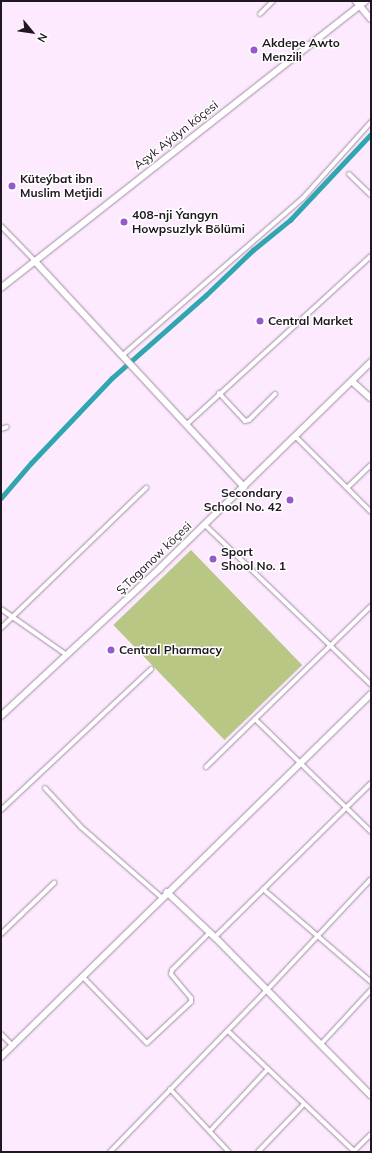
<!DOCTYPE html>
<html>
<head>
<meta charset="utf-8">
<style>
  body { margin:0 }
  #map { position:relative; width:372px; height:1153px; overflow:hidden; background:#fdeafe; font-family:Mulish,sans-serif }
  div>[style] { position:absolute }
  .green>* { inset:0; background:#b8c784; transform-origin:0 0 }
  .canal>* { height:4.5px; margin:-2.25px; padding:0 2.25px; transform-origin:2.25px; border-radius:2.25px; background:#30a6b0 }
  .roads { filter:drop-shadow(0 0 1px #a18ca3) drop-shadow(0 0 1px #a18ca3) }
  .street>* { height:4px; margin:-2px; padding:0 2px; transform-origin:2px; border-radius:2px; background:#fff }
  .secondary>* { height:5.5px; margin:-2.75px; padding:0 2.75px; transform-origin:2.75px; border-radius:2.75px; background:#fff }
  .dots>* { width:11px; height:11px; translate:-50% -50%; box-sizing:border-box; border:2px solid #fff; border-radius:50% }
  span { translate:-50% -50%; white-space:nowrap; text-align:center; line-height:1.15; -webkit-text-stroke:3px #fff; paint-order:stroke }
  .poi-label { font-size:12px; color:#201821; font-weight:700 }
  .left { translate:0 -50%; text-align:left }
  .right { translate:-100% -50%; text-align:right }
  .street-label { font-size:12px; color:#201821 }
  .frame { position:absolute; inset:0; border:2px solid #201821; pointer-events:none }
  .north { position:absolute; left:12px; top:12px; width:40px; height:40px; -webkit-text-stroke:3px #fff; paint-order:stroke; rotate:119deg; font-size:11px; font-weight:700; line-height:16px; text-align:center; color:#201821 }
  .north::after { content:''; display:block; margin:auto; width:14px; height:18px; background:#201821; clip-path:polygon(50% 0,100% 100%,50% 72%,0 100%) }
</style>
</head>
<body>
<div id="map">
  <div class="green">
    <div style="left:191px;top:550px;width:160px;height:108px;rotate:46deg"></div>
  </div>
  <div class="canal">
    <div style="left:1px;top:498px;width:46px;rotate:-49.4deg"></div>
    <div style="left:31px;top:463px;width:117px;rotate:-46.4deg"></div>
    <div style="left:112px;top:378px;width:125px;rotate:-41.4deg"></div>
    <div style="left:206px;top:295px;width:65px;rotate:-43.8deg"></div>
    <div style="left:253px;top:250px;width:48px;rotate:-39deg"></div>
    <div style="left:290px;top:220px;width:118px;rotate:-46.7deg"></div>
  </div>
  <div class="roads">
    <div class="street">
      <div style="left:260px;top:14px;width:18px;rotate:-45deg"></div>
      <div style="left:349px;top:174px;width:30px;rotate:44deg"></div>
      <div style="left:1px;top:226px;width:49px;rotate:45.8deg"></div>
      <div style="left:123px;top:355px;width:239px;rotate:-41.1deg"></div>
      <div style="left:303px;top:198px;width:102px;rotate:-48.2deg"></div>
      <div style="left:219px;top:393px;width:38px;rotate:47deg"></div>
      <div style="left:245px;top:421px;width:4px;rotate:-14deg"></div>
      <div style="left:249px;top:420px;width:37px;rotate:-45deg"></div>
      <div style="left:187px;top:424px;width:249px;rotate:-42.4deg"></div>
      <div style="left:1px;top:429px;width:6px;rotate:-18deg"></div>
      <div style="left:295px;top:436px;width:107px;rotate:45deg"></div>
      <div style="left:348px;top:487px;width:32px;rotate:-44deg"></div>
      <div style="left:205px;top:525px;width:231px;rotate:43.9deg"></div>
      <div style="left:1px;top:609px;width:80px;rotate:34.9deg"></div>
      <div style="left:1px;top:628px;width:202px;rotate:-44deg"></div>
      <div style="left:255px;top:719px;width:162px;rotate:44.2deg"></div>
      <div style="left:206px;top:767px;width:231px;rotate:-44.3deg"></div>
      <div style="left:45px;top:788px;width:53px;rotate:47.3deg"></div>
      <div style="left:81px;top:827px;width:106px;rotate:41.2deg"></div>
      <div style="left:1px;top:810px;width:206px;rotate:-43.2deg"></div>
      <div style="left:263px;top:889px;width:143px;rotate:40.7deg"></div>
      <div style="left:1px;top:934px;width:74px;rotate:-43.9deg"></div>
      <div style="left:215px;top:937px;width:219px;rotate:-44.6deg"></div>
      <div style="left:82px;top:976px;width:93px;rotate:45.9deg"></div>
      <div style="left:147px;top:1043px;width:60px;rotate:-43deg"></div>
      <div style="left:191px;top:1002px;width:4px;rotate:-90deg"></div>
      <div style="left:191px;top:998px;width:31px;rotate:-130deg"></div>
      <div style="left:171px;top:974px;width:4px;rotate:-76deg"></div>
      <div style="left:172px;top:970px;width:54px;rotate:-45deg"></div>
      <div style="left:228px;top:1031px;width:174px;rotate:43.6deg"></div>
      <div style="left:1px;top:1034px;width:16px;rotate:45deg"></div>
      <div style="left:321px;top:1044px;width:74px;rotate:-47.2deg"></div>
      <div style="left:170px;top:1089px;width:86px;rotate:46.9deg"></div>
      <div style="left:210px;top:1131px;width:85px;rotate:-46.9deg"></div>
      <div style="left:110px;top:1152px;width:226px;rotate:-45.9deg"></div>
      <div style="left:267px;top:990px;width:152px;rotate:-46.9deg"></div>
      <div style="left:258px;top:1152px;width:66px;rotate:-46.2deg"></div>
      <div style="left:353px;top:1152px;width:25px;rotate:-45deg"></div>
    </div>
    <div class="secondary">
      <div style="left:356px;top:1px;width:23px;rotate:50deg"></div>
      <div style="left:35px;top:261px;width:308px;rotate:47.2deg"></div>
      <div style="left:1px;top:288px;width:464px;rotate:-38.2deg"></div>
      <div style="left:352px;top:381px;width:25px;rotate:42deg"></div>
      <div style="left:1px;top:716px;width:217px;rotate:-42.9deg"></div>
      <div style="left:160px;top:568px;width:295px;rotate:-44.3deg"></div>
      <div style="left:167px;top:892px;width:66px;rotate:43.2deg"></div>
      <div style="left:215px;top:937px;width:222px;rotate:45.4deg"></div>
      <div style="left:1px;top:1057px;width:518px;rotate:-44.45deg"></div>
    </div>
  </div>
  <div class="dots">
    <div style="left:254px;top:50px;background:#9658cf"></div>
    <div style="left:12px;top:186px;background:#9658cf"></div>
    <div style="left:124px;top:222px;background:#9658cf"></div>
    <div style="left:260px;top:321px;background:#9658cf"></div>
    <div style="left:290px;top:500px;background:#9658cf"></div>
    <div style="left:213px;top:559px;background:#9658cf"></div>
    <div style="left:111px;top:650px;background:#9658cf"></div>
  </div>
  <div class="poi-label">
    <span class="left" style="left:262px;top:50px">Akdepe Awto<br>Menzili</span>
    <span class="left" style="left:20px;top:186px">Küteýbat ibn<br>Muslim Metjidi</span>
    <span class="left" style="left:132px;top:222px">408-nji Ýangyn<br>Howpsuzlyk Bölümi</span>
    <span class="left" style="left:268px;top:321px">Central Market</span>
    <span class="right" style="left:282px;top:500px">Secondary<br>School No. 42</span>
    <span class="left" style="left:221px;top:559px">Sport<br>Shool No. 1</span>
    <span class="left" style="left:119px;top:650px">Central Pharmacy</span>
  </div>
  <div class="street-label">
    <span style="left:176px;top:135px;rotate:-38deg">Aşyk Aýdyn köçesi</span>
    <span style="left:154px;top:558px;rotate:-44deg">Ş.Taganow köçesi</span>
  </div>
  <div class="frame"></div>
  <div class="north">N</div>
</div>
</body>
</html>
